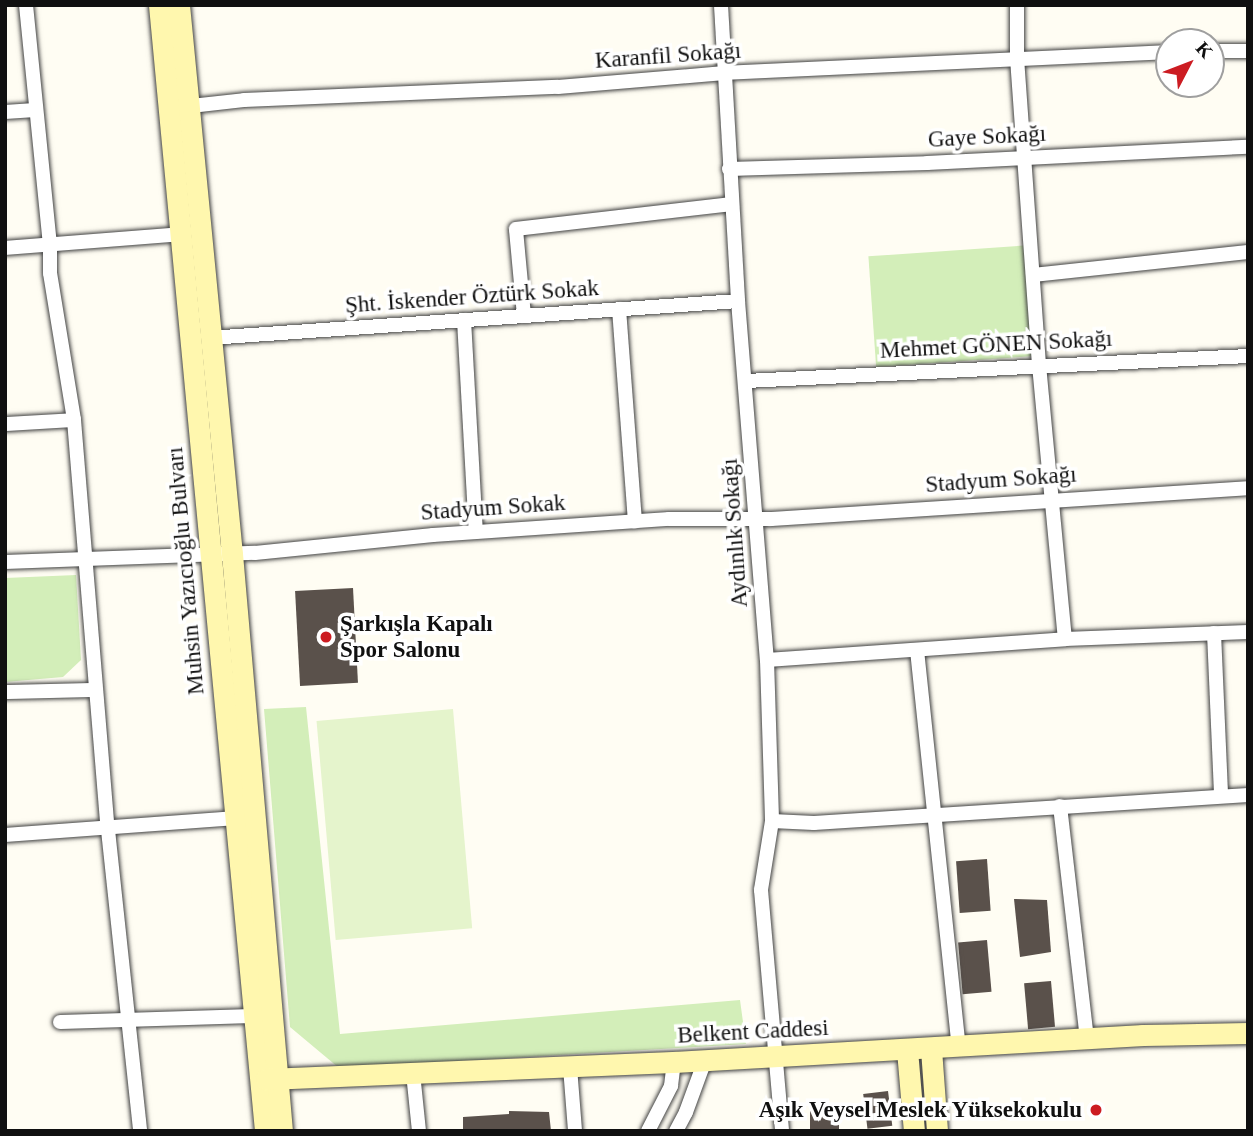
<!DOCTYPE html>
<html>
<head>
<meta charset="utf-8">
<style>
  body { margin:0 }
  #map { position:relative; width:1253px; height:1136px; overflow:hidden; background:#fffdf3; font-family:"Times New Roman",serif }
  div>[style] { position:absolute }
  .green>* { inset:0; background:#d3eeb9; transform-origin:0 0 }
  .pitch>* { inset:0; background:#e5f4cc; transform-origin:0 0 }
  .building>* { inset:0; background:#5a514b; transform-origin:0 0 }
  .roads { filter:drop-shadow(0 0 2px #434343) drop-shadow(0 0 2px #434343) }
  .street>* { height:14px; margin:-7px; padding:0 7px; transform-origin:7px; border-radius:7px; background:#fff }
  .secondary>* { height:21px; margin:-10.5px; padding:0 10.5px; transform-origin:10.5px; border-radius:10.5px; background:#fff7ae }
  .dots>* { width:19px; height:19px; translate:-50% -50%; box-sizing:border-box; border:4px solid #fff; border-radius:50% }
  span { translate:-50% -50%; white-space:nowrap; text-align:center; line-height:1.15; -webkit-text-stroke:7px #fff; paint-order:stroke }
  .street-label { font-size:23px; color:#101010 }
  .poi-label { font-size:23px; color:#101010; font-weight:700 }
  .left { translate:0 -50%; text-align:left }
  .right { translate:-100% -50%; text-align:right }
  .frame { position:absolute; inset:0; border:7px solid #101010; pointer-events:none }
  .north { position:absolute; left:1155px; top:28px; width:70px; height:70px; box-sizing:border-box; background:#fff; border:2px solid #9f9f9f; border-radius:50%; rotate:48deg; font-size:19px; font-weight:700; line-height:28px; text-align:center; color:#101010 }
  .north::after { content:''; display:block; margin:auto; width:24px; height:32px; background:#cc1c22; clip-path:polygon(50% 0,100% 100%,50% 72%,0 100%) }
</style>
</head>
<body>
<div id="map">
  <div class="green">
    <div style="left:1031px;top:245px;width:111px;height:163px;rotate:86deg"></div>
    <div style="clip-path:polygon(76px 575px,81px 660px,63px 677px,5px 682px,5px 578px)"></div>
    <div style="clip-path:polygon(306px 707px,340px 1034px,740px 1000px,746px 1044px,339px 1068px,290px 1027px,264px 709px)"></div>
  </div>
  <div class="pitch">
    <div style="left:453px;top:709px;width:220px;height:137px;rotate:85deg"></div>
  </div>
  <div class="building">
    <div style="left:353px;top:588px;width:95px;height:58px;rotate:87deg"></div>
    <div style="left:987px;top:859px;width:52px;height:31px;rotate:86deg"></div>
    <div style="clip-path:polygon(1014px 899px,1047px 900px,1051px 952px,1020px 957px)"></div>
    <div style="left:987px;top:940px;width:52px;height:29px;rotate:85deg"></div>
    <div style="left:1051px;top:981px;width:46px;height:27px;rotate:85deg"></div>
    <div style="left:888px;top:1091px;width:35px;height:25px;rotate:83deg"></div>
    <div style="left:810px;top:1103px;width:29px;height:28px"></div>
    <div style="clip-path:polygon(509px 1111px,549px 1112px,551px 1131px,463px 1131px,463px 1117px,509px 1114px)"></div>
  </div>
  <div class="roads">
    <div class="street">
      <div style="left:26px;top:5px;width:241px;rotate:84.3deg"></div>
      <div style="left:50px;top:245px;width:28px;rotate:90deg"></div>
      <div style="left:50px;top:273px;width:149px;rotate:80.7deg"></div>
      <div style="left:74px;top:420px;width:411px;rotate:85.3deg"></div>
      <div style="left:108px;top:830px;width:303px;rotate:83.9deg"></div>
      <div style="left:721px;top:5px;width:296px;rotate:86.7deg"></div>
      <div style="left:738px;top:301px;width:360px;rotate:85.4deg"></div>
      <div style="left:767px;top:660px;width:161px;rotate:88.2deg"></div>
      <div style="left:772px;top:821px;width:70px;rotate:99.1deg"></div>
      <div style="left:761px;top:890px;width:242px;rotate:85deg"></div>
      <div style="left:1017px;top:5px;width:53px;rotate:90deg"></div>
      <div style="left:1017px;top:58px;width:308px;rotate:85.9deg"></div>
      <div style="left:1039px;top:365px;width:275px;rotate:84.6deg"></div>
      <div style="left:1211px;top:51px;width:37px"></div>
      <div style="left:182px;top:107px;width:62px;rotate:-6.4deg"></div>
      <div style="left:244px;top:100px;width:314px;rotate:-2.4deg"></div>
      <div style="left:558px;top:87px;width:167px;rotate:-4.8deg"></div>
      <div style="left:724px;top:73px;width:445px;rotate:-2.7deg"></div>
      <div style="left:5px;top:112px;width:30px;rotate:-4deg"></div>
      <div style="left:729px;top:169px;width:198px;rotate:-1.7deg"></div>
      <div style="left:927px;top:163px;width:321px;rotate:-2.9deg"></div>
      <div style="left:5px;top:248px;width:178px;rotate:-4.5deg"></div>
      <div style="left:1033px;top:275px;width:216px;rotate:-6.1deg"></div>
      <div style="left:619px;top:309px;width:213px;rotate:85.7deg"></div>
      <div style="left:524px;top:316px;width:87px;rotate:-95.3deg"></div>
      <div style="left:516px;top:229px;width:217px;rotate:-6.6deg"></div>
      <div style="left:464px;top:320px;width:212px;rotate:86.8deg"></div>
      <div style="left:209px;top:338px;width:530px;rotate:-4deg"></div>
      <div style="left:746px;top:381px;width:503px;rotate:-2.85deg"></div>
      <div style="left:5px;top:424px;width:69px;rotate:-3.3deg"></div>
      <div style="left:5px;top:562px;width:250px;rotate:-2.1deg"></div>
      <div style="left:255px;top:553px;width:179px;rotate:-5.8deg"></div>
      <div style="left:433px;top:535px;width:237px;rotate:-3.9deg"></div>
      <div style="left:669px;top:519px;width:102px"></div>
      <div style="left:771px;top:519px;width:478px;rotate:-3.7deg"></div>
      <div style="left:1214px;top:633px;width:162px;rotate:87.5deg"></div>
      <div style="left:917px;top:650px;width:399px;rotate:84deg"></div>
      <div style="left:767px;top:660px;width:299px;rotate:-4deg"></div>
      <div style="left:1065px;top:639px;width:183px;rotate:-2.2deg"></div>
      <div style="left:5px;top:692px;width:90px;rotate:-1.3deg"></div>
      <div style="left:1060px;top:806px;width:235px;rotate:83.4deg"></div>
      <div style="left:772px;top:821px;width:42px;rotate:2.7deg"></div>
      <div style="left:814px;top:823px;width:435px;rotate:-3.7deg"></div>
      <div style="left:5px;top:835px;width:232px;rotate:-4.2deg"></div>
      <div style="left:60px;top:1022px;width:193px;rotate:-1.8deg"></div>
      <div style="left:570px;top:1067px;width:64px;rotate:85.5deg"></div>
      <div style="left:413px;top:1073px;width:58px;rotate:84.1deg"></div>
      <div style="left:648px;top:1131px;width:51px;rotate:-62.9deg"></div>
      <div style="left:671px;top:1086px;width:24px;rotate:-83deg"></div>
      <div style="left:676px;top:1131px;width:21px;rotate:-62deg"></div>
      <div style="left:686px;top:1112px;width:55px;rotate:-69.9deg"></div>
    </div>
    <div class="secondary">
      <div style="left:159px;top:5px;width:1131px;rotate:84.62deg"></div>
      <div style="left:179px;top:5px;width:552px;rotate:84.49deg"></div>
      <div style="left:232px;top:554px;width:579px;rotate:85.05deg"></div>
      <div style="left:931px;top:1049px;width:82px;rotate:85.8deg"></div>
      <div style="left:907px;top:1050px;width:81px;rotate:85.1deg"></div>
      <div style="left:266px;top:1079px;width:408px;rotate:-2.4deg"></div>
      <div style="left:674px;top:1062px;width:470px;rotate:-3.3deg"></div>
      <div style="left:1143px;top:1035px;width:105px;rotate:-1.1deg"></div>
    </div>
  </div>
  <div class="dots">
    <div style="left:326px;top:637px;background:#cc1c22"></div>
    <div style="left:1096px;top:1110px;background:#cc1c22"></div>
  </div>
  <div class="street-label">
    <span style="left:668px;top:56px;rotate:-4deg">Karanfil Sokağı</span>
    <span style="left:987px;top:137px;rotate:-3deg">Gaye Sokağı</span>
    <span style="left:472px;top:297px;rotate:-4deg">Şht. İskender Öztürk Sokak</span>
    <span style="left:996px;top:345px;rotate:-3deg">Mehmet GÖNEN Sokağı</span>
    <span style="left:1001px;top:480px;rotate:-4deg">Stadyum Sokağı</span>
    <span style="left:493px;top:508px;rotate:-4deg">Stadyum Sokak</span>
    <span style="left:735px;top:533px;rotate:-94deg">Aydınlık Sokağı</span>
    <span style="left:186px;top:571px;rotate:-95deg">Muhsin Yazıcıoğlu Bulvarı</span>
    <span style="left:753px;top:1032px;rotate:-3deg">Belkent Caddesi</span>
  </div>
  <div class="poi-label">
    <span class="left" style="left:340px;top:637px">Şarkışla Kapalı<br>Spor Salonu</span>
    <span class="right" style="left:1082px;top:1110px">Aşık Veysel Meslek Yüksekokulu</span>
  </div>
  <div class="frame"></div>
  <div class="north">K</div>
</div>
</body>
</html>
